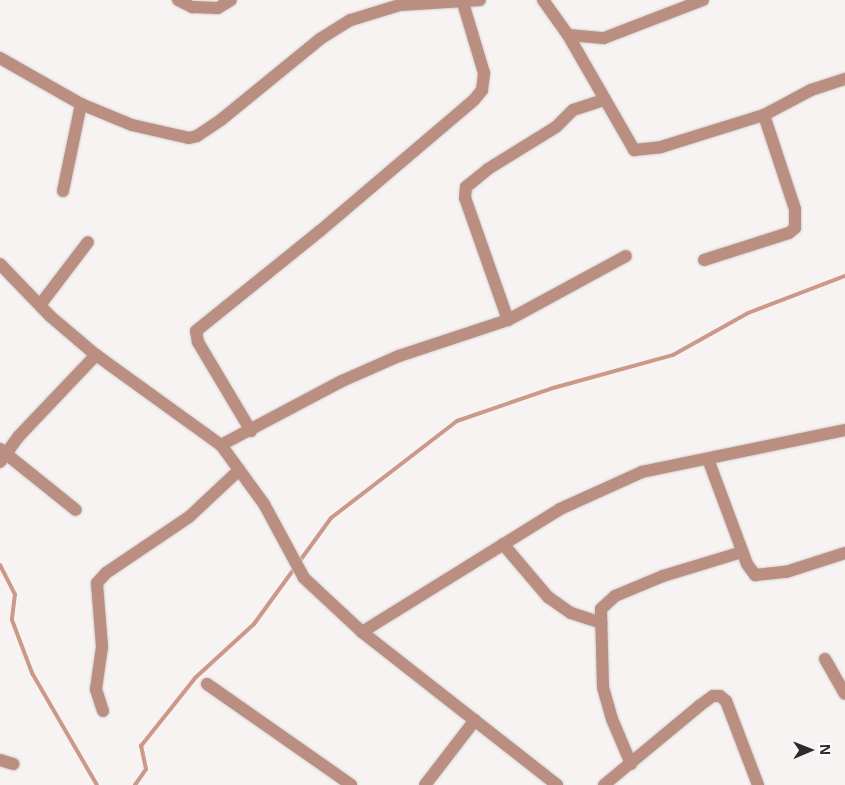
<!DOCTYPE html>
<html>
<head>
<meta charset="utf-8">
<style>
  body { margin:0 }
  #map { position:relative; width:845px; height:785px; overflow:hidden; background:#f7f3f2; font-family:"Open Sans",sans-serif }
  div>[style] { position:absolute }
  .stream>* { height:4px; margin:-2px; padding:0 2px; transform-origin:2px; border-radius:2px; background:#cc9889 }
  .roads { filter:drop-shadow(0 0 1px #d2cfce) drop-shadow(0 0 1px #d2cfce) }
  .minor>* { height:12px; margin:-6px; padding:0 6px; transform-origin:6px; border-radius:6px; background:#ba8e81 }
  span { translate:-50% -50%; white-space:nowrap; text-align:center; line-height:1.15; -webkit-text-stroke:4px #fff; paint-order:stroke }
  .north { position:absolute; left:785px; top:725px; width:50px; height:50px; -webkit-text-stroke:4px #fff; paint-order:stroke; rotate:89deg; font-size:14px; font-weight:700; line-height:20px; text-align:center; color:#2c2a2a }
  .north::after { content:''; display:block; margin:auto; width:18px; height:22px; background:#2c2a2a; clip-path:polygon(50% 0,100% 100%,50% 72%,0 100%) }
</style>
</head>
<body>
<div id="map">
  <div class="stream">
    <div style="left:0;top:565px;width:33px;rotate:63deg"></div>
    <div style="left:15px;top:594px;width:26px;rotate:97deg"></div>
    <div style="left:12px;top:620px;width:57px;rotate:69.3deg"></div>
    <div style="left:32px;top:673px;width:129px;rotate:59.9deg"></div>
    <div style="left:135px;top:785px;width:19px;rotate:-55deg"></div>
    <div style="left:146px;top:769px;width:24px;rotate:-102deg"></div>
    <div style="left:141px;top:746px;width:87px;rotate:-51.5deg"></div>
    <div style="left:195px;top:678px;width:80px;rotate:-42.5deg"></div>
    <div style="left:254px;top:624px;width:131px;rotate:-54deg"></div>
    <div style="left:331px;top:518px;width:159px;rotate:-37.6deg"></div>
    <div style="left:457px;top:421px;width:102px;rotate:-19deg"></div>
    <div style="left:553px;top:388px;width:124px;rotate:-15.4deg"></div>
    <div style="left:673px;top:355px;width:86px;rotate:-29.2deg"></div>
    <div style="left:748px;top:313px;width:104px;rotate:-20.9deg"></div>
  </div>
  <div class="roads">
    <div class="minor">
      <div style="left:178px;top:0;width:16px;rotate:27deg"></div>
      <div style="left:192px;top:7px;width:26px;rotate:2deg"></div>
      <div style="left:218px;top:8px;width:15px;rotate:-32deg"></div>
      <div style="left:543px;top:0;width:43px;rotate:54.5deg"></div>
      <div style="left:568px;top:35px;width:133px;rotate:60.1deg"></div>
      <div style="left:634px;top:150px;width:27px;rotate:-6deg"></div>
      <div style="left:661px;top:147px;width:108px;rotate:-17.3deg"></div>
      <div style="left:764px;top:115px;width:53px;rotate:-28deg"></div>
      <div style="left:811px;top:90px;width:36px;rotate:-18deg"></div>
      <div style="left:568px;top:35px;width:36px;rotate:5deg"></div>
      <div style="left:604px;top:38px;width:106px;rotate:-21deg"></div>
      <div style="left:0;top:58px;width:93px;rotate:29.6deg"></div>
      <div style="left:81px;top:104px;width:55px;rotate:22.4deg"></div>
      <div style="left:132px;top:125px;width:58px;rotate:12.8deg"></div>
      <div style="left:189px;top:138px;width:8px;rotate:-14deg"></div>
      <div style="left:197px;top:136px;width:30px;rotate:-34deg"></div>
      <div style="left:222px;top:119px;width:127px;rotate:-39.2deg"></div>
      <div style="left:320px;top:39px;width:36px;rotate:-32deg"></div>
      <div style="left:351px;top:20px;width:51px;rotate:-17deg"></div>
      <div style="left:400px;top:5px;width:80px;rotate:-3.6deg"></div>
      <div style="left:63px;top:191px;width:89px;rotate:-78.3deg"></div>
      <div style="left:704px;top:260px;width:89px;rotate:-17.6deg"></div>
      <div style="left:789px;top:233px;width:8px;rotate:-40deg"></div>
      <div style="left:795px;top:228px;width:19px;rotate:-90deg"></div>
      <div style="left:795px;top:209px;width:99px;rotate:-108.3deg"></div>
      <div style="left:0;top:264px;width:72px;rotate:46.1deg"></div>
      <div style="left:50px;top:316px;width:60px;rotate:40.3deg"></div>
      <div style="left:96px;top:355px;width:154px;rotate:35.8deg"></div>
      <div style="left:221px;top:445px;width:73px;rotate:53.9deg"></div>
      <div style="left:264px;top:504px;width:84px;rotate:61.6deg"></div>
      <div style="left:304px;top:578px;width:79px;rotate:43deg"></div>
      <div style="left:362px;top:632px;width:248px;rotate:38.1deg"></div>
      <div style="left:40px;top:305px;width:79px;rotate:-52.7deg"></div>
      <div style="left:508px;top:320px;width:129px;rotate:-109.4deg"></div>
      <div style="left:465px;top:198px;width:11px;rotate:-85deg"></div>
      <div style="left:466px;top:187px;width:28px;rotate:-39deg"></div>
      <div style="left:488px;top:169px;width:80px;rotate:-31.7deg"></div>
      <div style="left:556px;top:127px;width:24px;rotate:-45deg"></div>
      <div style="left:573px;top:110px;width:33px;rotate:-18deg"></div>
      <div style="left:251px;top:431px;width:104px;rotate:-120.8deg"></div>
      <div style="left:198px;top:342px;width:11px;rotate:-100deg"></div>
      <div style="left:196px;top:331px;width:159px;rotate:-38.9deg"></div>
      <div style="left:320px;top:231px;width:202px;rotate:-40.4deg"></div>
      <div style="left:474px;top:100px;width:13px;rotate:-51deg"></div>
      <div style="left:482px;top:90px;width:17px;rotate:-83deg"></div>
      <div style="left:484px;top:73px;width:73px;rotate:-106.7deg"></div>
      <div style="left:221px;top:445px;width:137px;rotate:-27.9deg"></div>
      <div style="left:342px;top:381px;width:62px;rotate:-23.7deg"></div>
      <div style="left:399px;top:356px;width:115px;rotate:-18.3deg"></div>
      <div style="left:508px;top:320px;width:134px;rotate:-28.5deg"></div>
      <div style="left:0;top:449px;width:97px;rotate:38.8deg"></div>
      <div style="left:708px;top:459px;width:112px;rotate:69.6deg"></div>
      <div style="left:747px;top:564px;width:14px;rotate:54deg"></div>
      <div style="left:755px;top:575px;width:31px;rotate:-6deg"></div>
      <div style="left:786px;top:572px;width:62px;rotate:-17.9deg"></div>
      <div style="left:0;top:462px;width:32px;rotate:-54deg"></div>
      <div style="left:19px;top:436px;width:112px;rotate:-46.5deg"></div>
      <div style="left:503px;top:544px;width:70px;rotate:49.7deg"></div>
      <div style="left:548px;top:597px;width:28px;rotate:35deg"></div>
      <div style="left:571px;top:613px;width:32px;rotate:18deg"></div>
      <div style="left:362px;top:632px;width:233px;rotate:-31.8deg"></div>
      <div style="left:560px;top:509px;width:90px;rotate:-24.3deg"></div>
      <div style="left:642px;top:472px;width:207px;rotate:-11.7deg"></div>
      <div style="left:825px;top:659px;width:40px;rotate:60.3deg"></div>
      <div style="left:207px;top:684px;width:176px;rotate:35deg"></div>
      <div style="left:103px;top:711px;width:23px;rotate:-108deg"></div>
      <div style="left:96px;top:689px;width:42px;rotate:-81.9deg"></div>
      <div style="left:102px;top:647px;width:64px;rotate:-94.5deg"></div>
      <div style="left:97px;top:583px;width:13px;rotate:-48deg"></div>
      <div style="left:106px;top:573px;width:100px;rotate:-34deg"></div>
      <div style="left:189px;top:517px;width:69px;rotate:-43.2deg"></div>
      <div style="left:0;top:760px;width:14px;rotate:17deg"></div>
      <div style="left:631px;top:764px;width:49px;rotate:-112.9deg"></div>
      <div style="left:612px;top:719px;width:33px;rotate:-106deg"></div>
      <div style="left:603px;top:687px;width:78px;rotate:-91.5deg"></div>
      <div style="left:601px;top:609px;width:19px;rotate:-43deg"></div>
      <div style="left:615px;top:596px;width:52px;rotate:-22.6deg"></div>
      <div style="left:663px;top:576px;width:83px;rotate:-16.9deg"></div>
      <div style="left:425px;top:785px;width:82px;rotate:-52.4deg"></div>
      <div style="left:604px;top:785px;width:124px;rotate:-39.7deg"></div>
      <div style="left:699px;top:706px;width:17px;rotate:-36deg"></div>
      <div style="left:713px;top:696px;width:7px"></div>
      <div style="left:720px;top:696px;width:8px;rotate:40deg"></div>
      <div style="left:726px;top:701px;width:90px;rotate:69.1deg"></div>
    </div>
  </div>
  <div class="north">N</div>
</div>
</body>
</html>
